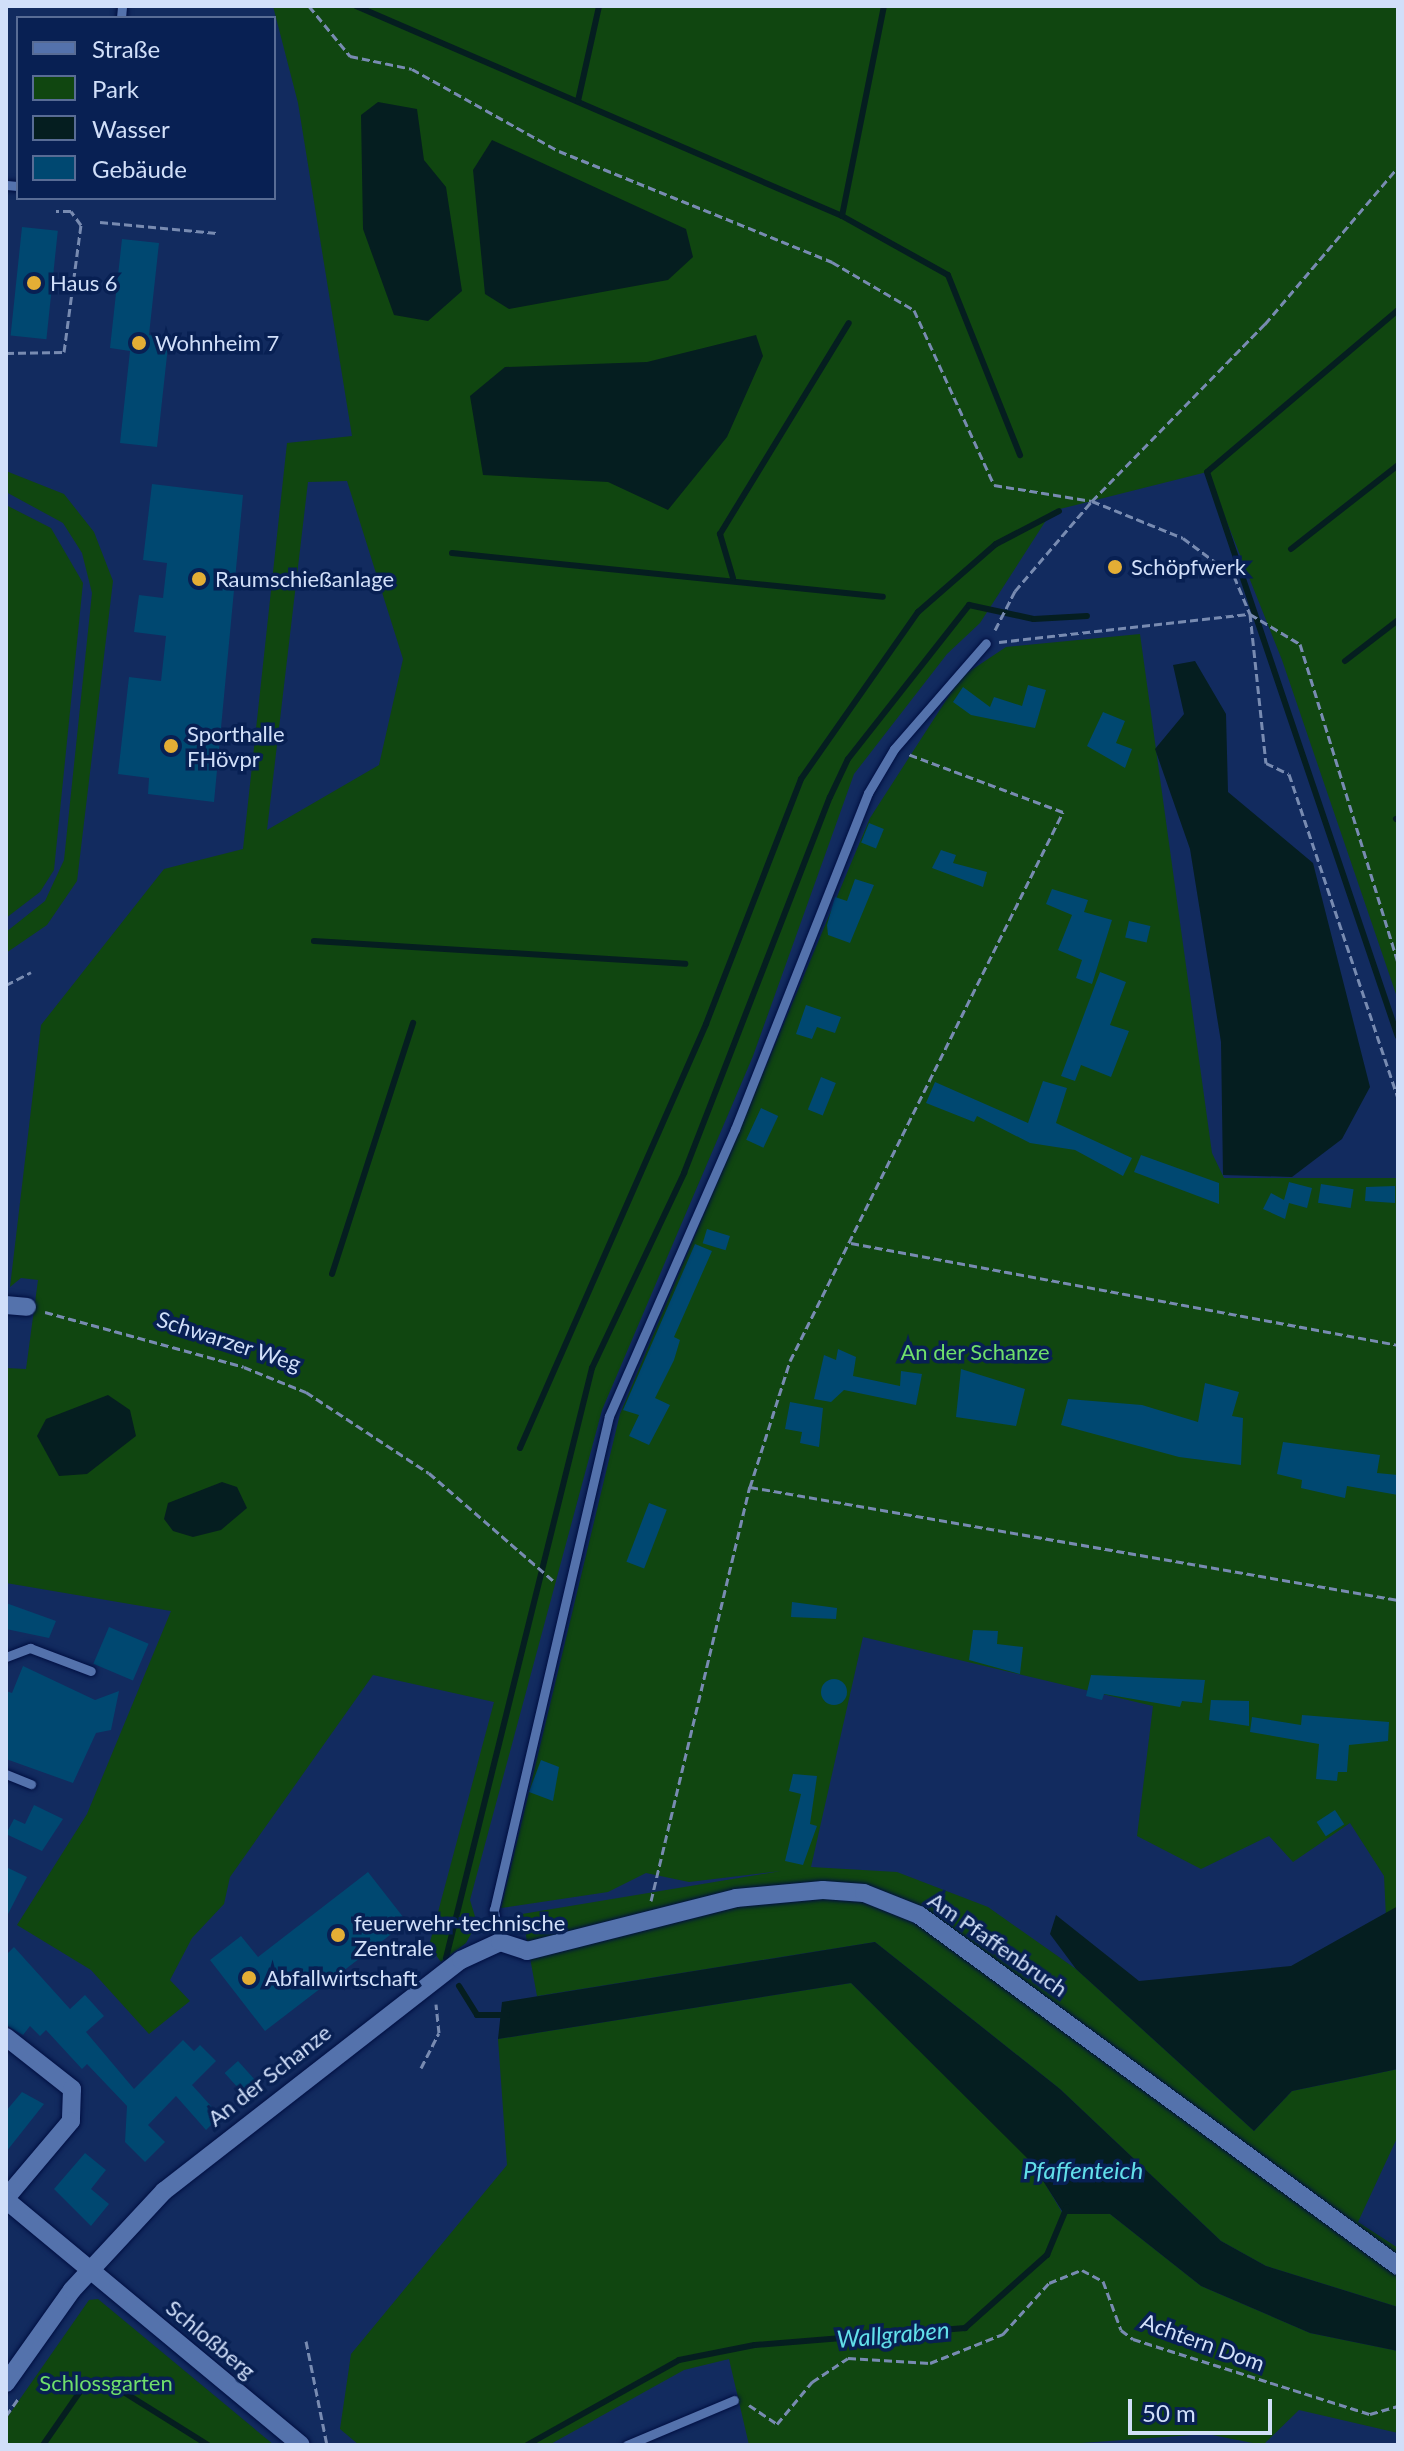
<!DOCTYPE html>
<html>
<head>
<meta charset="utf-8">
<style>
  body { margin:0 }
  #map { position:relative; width:1404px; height:2451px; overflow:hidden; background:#122b5f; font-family:Lato,sans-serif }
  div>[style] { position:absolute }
  .green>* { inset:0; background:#104610 }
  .water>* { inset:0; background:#051e20 }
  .stream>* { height:6px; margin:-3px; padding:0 3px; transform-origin:3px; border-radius:3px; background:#051e20 }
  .building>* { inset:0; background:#004871; transform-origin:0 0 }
  .round { border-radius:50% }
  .path>* { height:3px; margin-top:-1.5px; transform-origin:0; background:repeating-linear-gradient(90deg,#788bb1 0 8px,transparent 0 12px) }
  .roads { filter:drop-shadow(0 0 2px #000f42) drop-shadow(0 0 2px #000f42) }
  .lane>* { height:9px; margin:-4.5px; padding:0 4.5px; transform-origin:4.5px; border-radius:4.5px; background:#5472ac }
  .street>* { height:18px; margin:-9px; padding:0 9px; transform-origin:9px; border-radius:9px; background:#5472ac }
  .dots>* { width:22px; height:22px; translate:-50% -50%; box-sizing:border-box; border:4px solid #082053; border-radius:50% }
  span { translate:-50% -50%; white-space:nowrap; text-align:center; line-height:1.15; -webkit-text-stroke:7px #082053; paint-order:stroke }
  .poi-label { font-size:22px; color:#d1dff9 }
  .left { translate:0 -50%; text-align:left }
  .street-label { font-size:22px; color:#d1dff9 }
  .park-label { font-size:22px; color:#6fdf6b }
  .water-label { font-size:24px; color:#62e0ea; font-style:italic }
  .frame { position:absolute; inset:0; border:8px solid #d1dff9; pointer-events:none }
  .legend { position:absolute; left:16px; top:16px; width:260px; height:184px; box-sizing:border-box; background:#082053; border:2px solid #586c95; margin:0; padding:10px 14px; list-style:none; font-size:24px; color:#d1dff9 }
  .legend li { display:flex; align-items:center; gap:16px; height:40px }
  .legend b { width:40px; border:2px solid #586c95 }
  .scale { position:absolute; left:1128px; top:2399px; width:144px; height:36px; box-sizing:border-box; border:4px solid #d1dff9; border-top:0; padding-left:10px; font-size:24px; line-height:28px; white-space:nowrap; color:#d1dff9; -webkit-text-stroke:6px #082053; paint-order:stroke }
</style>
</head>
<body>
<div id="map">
  <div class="green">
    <div style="clip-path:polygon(evenodd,273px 6px,1398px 6px,1398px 1000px,1282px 660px,1207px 472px,1052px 511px,980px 623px,947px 654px,854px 774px,753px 1056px,602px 1410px,470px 1900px,477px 1923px,466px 1943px,441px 1962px,429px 1946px,494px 1702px,373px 1675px,230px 1877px,224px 1904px,192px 1938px,170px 1980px,190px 2001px,149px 2034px,91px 1970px,17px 1925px,87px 1814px,171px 1611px,6px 1583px,6px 1368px,26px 1369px,38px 1280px,21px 1278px,10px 1287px,41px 1025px,164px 869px,243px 849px,287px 443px,352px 436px,298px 103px,273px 6px,347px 481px,403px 659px,379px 765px,267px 830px,308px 482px,347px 481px)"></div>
    <div style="clip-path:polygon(6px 471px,64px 494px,94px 532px,113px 581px,77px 881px,47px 925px,6px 953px,6px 932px,45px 901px,64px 860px,92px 593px,82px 553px,63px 523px,6px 492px)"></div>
    <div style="clip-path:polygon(6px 505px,51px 528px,83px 583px,54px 870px,40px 892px,6px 918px)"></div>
    <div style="clip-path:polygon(1140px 634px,1212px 1153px,1224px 1178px,1398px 1178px,1398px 1906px,1386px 1917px,1384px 1876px,1350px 1823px,1293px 1862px,1269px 1836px,1201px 1869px,1137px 1836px,1153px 1706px,863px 1637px,811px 1867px,897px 1872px,988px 1907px,1076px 1969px,1254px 2131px,1292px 2091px,1398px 2069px,1398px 2136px,1358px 2222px,1398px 2248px,1398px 2307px,1266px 2266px,1221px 2241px,1060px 2089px,875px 1942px,537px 1996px,522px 1914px,781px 1871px,689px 1882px,646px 1873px,608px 1892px,501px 1908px,620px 1414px,870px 818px,961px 677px,1006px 647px)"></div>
    <div style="clip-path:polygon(851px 1983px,1032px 2162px,1063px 2214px,1110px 2214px,1201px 2286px,1310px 2333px,1398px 2351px,1398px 2433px,1299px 2410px,1263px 2445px,1207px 2434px,1053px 2445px,749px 2445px,729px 2359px,684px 2370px,549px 2445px,359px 2445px,340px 2429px,351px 2354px,507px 2165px,498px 2039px)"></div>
    <div style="clip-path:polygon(98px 2299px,274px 2445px,6px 2445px,6px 2419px,89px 2300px)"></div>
  </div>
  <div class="water">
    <div style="clip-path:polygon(378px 102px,417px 109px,424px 160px,446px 187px,462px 291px,428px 321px,394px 315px,363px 229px,361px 115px)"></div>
    <div style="clip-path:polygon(492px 140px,686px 229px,693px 257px,668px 280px,509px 309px,485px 294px,473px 170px)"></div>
    <div style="clip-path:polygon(756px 335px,763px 356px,727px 437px,668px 510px,608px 482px,483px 475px,470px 396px,505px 367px,647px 362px)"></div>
    <div style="clip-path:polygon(1195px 661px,1226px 714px,1228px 792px,1313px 863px,1370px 1087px,1342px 1139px,1292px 1177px,1223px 1175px,1221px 1042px,1190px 849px,1155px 749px,1184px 714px,1173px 665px)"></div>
    <div style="clip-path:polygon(108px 1395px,130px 1410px,136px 1436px,87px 1474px,59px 1476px,37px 1436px,46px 1419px)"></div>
    <div style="clip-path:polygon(222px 1482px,237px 1487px,247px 1508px,221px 1530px,193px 1537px,173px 1531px,164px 1519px,168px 1503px)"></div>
    <div style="clip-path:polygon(1398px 1906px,1398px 2069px,1292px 2091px,1254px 2131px,1076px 1969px,1050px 1934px,1056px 1915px,1139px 1981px,1291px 1966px)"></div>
    <div style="clip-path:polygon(875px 1942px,1060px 2089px,1221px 2241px,1266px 2266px,1398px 2307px,1398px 2351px,1310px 2333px,1201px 2286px,1110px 2214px,1064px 2214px,1031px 2162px,851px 1983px,498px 2039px,502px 2002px)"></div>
  </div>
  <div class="stream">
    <div style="left:356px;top:6px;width:529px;rotate:23.37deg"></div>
    <div style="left:842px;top:216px;width:121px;rotate:29.1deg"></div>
    <div style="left:948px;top:275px;width:194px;rotate:68.2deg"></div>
    <div style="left:578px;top:101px;width:97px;rotate:-77.5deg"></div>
    <div style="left:842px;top:216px;width:214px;rotate:-78.7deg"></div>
    <div style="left:1398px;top:310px;width:250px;rotate:139.7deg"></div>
    <div style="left:1207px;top:472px;width:596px;rotate:71.32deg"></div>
    <div style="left:1291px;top:549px;width:136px;rotate:-38.1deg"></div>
    <div style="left:452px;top:553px;width:433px;rotate:5.8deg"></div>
    <div style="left:733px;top:578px;width:46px;rotate:-106.5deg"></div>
    <div style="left:720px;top:534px;width:247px;rotate:-58.6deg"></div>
    <div style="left:1345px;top:661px;width:67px;rotate:-37.7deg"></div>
    <div style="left:1396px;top:819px;width:2px;rotate:-27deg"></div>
    <div style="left:314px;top:941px;width:372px;rotate:3.5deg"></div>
    <div style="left:332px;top:1274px;width:264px;rotate:-72.1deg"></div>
    <div style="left:520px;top:1448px;width:463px;rotate:-66.3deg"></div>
    <div style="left:706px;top:1024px;width:263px;rotate:-68.8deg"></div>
    <div style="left:801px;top:779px;width:204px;rotate:-55deg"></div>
    <div style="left:918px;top:612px;width:103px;rotate:-41.1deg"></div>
    <div style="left:996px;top:544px;width:71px;rotate:-27.6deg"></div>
    <div style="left:446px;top:1958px;width:608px;rotate:-76.1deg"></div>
    <div style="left:592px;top:1368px;width:216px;rotate:-64.7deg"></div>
    <div style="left:684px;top:1173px;width:403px;rotate:-68.8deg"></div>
    <div style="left:830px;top:797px;width:42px;rotate:-64.7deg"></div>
    <div style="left:848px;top:759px;width:196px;rotate:-51.8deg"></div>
    <div style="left:969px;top:605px;width:66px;rotate:12.2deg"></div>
    <div style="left:1034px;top:619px;width:53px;rotate:-3.2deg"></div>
    <div style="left:459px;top:1986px;width:34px;rotate:58deg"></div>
    <div style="left:477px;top:2015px;width:30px"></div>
    <div style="left:43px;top:2445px;width:75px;rotate:-55.3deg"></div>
    <div style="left:86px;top:2383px;width:20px;rotate:-6deg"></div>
    <div style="left:106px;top:2381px;width:120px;rotate:32.1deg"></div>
    <div style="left:527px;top:2445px;width:174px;rotate:-29.2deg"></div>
    <div style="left:679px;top:2360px;width:77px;rotate:-11.2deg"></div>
    <div style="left:755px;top:2345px;width:211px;rotate:-4.6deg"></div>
    <div style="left:965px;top:2328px;width:110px;rotate:-41.7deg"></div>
    <div style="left:1047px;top:2255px;width:52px;rotate:-67.4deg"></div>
  </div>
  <div class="building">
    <div style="left:22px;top:227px;width:36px;height:109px;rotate:6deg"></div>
    <div style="clip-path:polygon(122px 239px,159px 243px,149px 335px,169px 337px,157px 447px,120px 443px,130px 351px,110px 348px)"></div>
    <div style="clip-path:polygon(152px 484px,243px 495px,214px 802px,148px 794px,149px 778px,118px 774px,129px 677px,161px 681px,166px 636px,134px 632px,139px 595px,163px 598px,167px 563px,143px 560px)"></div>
    <div style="clip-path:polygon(1028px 685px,1046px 690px,1035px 728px,971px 715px,953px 702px,963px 687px,990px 707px,994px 697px,1022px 706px)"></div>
    <div style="clip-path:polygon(1103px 712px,1125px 721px,1116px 743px,1132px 749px,1125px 768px,1087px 746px)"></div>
    <div style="left:869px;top:823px;width:16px;height:21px;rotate:22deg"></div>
    <div style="clip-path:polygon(941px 850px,956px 855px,953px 863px,987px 872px,983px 887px,932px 868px)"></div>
    <div style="clip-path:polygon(855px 879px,874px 885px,850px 943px,828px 935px,827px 925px,835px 897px,847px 901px)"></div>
    <div style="clip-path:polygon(1052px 889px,1088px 900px,1084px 912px,1112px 920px,1092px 984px,1076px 978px,1082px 960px,1058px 950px,1072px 915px,1046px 904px)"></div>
    <div style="left:1129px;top:921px;width:22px;height:17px;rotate:13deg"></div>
    <div style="clip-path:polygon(1100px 972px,1126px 982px,1110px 1025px,1129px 1031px,1111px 1077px,1081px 1065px,1075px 1081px,1061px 1076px)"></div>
    <div style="clip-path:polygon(806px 1005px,841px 1017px,835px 1033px,817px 1027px,812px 1039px,796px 1034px)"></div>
    <div style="left:821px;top:1077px;width:16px;height:35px;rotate:22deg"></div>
    <div style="clip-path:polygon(1043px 1081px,1067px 1088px,1056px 1123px,1132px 1158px,1123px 1176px,1075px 1150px,1030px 1143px,977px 1116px,974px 1122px,926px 1103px,935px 1082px,1028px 1123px)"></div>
    <div style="left:761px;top:1108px;width:19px;height:35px;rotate:25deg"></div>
    <div style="clip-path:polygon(1141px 1155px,1219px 1183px,1219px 1204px,1134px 1172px)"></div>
    <div style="clip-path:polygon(1289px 1182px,1312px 1188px,1307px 1208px,1289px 1203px,1285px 1219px,1263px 1209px,1271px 1193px,1284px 1200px)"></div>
    <div style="left:1321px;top:1184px;width:33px;height:19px;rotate:9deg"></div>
    <div style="clip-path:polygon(1395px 1186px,1395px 1203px,1365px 1201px,1366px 1187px)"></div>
    <div style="left:707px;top:1229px;width:24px;height:15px;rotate:17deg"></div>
    <div style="clip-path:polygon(695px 1244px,712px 1251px,674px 1337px,680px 1340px,674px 1360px,655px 1398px,670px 1405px,649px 1445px,629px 1436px,639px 1415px,623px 1410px)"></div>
    <div style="clip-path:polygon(838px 1349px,856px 1357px,853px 1376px,900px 1386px,901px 1371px,922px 1374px,916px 1405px,844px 1390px,831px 1402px,814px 1399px,824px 1355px,836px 1360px)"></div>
    <div style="clip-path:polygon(961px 1369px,1025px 1389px,1016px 1426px,956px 1417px)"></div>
    <div style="clip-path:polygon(1205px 1383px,1239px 1392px,1232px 1416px,1243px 1418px,1241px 1465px,1179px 1457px,1061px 1425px,1068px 1399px,1142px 1405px,1198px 1422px)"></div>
    <div style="clip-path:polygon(790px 1402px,823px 1408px,819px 1447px,800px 1443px,802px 1432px,785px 1429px)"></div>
    <div style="clip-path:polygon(1283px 1442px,1380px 1455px,1377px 1473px,1398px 1475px,1398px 1495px,1347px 1486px,1345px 1498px,1301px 1488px,1302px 1480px,1277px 1474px)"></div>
    <div style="left:649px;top:1503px;width:19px;height:63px;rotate:21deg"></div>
    <div style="clip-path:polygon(792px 1602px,837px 1608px,836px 1619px,791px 1617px)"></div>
    <div style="clip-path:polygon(6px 1603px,56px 1621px,49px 1638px,6px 1629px)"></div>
    <div style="left:109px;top:1627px;width:43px;height:40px;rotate:23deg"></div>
    <div style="clip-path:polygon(973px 1630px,998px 1631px,997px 1644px,1023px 1647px,1020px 1674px,969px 1660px)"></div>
    <div style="clip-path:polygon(23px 1666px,95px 1700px,119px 1691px,111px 1730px,96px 1733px,73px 1783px,6px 1759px,6px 1691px,12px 1693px)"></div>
    <div style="clip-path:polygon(1091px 1675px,1205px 1680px,1202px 1703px,1182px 1701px,1180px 1707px,1104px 1694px,1102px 1700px,1086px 1696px)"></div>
    <div class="round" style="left:821px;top:1679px;width:26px;height:26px"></div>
    <div style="clip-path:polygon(1211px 1700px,1249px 1701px,1249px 1726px,1209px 1720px)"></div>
    <div style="clip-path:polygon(1302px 1715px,1389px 1722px,1388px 1741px,1349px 1745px,1347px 1772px,1338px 1772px,1337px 1781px,1316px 1779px,1319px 1744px,1250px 1732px,1252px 1717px,1301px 1725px)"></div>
    <div style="clip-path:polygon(541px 1760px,559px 1767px,553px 1801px,529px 1792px)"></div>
    <div style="clip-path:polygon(793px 1774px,817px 1776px,810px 1824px,817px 1826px,803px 1865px,785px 1861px,801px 1794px,789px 1791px)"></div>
    <div style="clip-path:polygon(34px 1805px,63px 1819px,42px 1851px,6px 1834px,14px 1819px,25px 1824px)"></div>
    <div style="left:1335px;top:1810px;width:17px;height:22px;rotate:57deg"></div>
    <div style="clip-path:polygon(6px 1867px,27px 1877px,6px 1918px)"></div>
    <div style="clip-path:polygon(368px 1872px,407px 1922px,265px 2031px,210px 1960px,241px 1936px,258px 1957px)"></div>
    <div style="clip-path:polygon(14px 1947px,70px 2009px,85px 1995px,104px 2016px,86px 2032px,134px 2089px,183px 2040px,194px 2051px,200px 2045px,216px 2061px,192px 2085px,220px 2116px,206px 2130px,176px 2096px,148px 2125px,165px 2142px,145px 2162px,125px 2142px,127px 2106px,87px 2064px,82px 2069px,46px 2030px,40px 2036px,30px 2026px,23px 2035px,6px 2025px,6px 1955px)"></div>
    <div style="left:238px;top:2061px;width:31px;height:18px;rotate:48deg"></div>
    <div style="clip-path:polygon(22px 2092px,44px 2104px,6px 2152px,6px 2111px)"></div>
    <div style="clip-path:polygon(85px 2153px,106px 2170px,91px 2189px,109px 2204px,91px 2226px,54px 2189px)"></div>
  </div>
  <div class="path">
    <div style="left:309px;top:6px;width:65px;rotate:50.6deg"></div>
    <div style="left:350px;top:56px;width:63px;rotate:11.8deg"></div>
    <div style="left:412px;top:69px;width:168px;rotate:29.2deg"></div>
    <div style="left:559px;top:151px;width:295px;rotate:22.1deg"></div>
    <div style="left:832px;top:262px;width:95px;rotate:30.3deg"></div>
    <div style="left:914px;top:310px;width:192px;rotate:65.4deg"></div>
    <div style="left:994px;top:485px;width:99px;rotate:9.3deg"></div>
    <div style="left:1092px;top:501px;width:98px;rotate:22.1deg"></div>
    <div style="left:1183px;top:538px;width:64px;rotate:36.7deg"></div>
    <div style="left:1234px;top:576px;width:41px;rotate:67.2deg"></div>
    <div style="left:1250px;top:614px;width:150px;rotate:83.9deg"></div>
    <div style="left:1266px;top:763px;width:25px;rotate:26deg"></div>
    <div style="left:1289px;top:774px;width:341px;rotate:71.4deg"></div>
    <div style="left:6px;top:35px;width:2px"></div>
    <div style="left:100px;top:222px;width:117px;rotate:5.4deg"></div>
    <div style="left:6px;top:353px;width:58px;rotate:-1deg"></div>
    <div style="left:64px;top:352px;width:128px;rotate:-82.4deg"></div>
    <div style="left:81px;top:225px;width:17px;rotate:-126deg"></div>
    <div style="left:71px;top:211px;width:15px;rotate:180deg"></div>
    <div style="left:995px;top:630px;width:44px;rotate:-62.9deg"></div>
    <div style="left:1015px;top:591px;width:118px;rotate:-49.5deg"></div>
    <div style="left:1092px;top:501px;width:248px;rotate:-45.7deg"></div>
    <div style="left:1265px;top:324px;width:206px;rotate:-49.7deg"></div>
    <div style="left:999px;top:642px;width:253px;rotate:-6.4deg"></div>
    <div style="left:1250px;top:614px;width:58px;rotate:31deg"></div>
    <div style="left:1300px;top:644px;width:333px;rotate:72.9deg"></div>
    <div style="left:6px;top:985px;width:28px;rotate:-27deg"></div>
    <div style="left:851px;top:1243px;width:556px;rotate:10.56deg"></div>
    <div style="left:45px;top:1312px;width:206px;rotate:15.4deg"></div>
    <div style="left:244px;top:1367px;width:67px;rotate:22deg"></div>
    <div style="left:306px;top:1392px;width:147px;rotate:33.4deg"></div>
    <div style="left:429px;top:1473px;width:167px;rotate:40.9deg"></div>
    <div style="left:750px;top:1487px;width:658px;rotate:9.89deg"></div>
    <div style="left:651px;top:1901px;width:426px;rotate:-76.6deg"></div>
    <div style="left:750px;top:1487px;width:132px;rotate:-72.4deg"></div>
    <div style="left:790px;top:1361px;width:613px;rotate:-63.56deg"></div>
    <div style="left:1063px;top:812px;width:165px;rotate:-159.5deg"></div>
    <div style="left:421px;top:2068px;width:39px;rotate:-63deg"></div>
    <div style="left:439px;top:2033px;width:29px;rotate:-96deg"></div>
    <div style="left:306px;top:2341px;width:106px;rotate:78.6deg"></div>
    <div style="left:749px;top:2405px;width:34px;rotate:34deg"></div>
    <div style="left:777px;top:2424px;width:55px;rotate:-50.2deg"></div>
    <div style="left:812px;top:2382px;width:43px;rotate:-33.7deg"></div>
    <div style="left:848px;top:2358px;width:82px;rotate:3.5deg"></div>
    <div style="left:930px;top:2363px;width:79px;rotate:-21.7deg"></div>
    <div style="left:1003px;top:2334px;width:69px;rotate:-48deg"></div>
    <div style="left:1049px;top:2283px;width:35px;rotate:-22deg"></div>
    <div style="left:1082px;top:2270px;width:24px;rotate:28deg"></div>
    <div style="left:1103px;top:2281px;width:52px;rotate:69.8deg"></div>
    <div style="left:1121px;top:2330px;width:15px;rotate:37deg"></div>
    <div style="left:1133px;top:2339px;width:249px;rotate:17.6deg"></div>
    <div style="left:1370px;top:2414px;width:29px;rotate:-16deg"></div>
    <div style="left:6px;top:2416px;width:21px;rotate:-55deg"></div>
    <div style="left:117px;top:2445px;width:11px"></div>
  </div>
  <div class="roads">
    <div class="lane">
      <div style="left:121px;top:18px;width:12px;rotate:-85deg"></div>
      <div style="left:6px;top:185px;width:12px;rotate:5deg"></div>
      <div style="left:6px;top:1657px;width:26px;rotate:-21deg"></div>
      <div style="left:30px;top:1648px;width:65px;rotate:20.7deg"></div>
      <div style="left:6px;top:1774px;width:27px;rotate:22deg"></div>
      <div style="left:500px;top:1942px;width:33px;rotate:-101deg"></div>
      <div style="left:494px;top:1910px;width:507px;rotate:-76.9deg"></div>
      <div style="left:609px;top:1416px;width:313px;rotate:-66.3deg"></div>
      <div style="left:735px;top:1129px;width:361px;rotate:-68.4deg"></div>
      <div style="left:868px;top:793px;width:51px;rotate:-59.4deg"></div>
      <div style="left:894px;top:749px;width:140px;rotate:-49deg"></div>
      <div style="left:627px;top:2445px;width:116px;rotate:-22.8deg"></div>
    </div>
    <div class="street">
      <div style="left:6px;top:1305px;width:21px;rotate:5deg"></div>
      <div style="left:6px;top:2037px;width:84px;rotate:38.2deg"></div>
      <div style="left:72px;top:2089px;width:32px;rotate:92deg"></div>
      <div style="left:71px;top:2121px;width:101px;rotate:130.2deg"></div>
      <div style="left:6px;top:2200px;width:383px;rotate:39.7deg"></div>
      <div style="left:6px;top:2383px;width:114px;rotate:-54.6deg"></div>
      <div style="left:72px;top:2290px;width:135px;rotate:-47.1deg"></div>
      <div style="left:164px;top:2191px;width:376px;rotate:-37.9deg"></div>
      <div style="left:461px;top:1960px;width:43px;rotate:-24.8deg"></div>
      <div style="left:500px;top:1942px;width:28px;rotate:18deg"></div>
      <div style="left:527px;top:1951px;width:216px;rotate:-14.2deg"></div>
      <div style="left:736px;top:1898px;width:87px;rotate:-5.3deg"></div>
      <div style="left:823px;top:1890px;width:41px;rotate:4.2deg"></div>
      <div style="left:864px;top:1893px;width:59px;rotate:21.8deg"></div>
      <div style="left:919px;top:1915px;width:594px;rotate:36.23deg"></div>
    </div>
  </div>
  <div class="dots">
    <div style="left:34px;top:283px;background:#e4ae35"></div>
    <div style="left:139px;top:343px;background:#e4ae35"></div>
    <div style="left:1115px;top:567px;background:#e4ae35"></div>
    <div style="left:199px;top:579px;background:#e4ae35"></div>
    <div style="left:171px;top:746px;background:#e4ae35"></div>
    <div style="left:338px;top:1935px;background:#e4ae35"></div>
    <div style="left:249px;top:1978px;background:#e4ae35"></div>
  </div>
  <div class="poi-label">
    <span class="left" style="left:50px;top:283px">Haus 6</span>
    <span class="left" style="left:155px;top:343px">Wohnheim 7</span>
    <span class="left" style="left:1131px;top:567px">Schöpfwerk</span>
    <span class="left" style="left:215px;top:579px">Raumschießanlage</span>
    <span class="left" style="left:187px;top:746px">Sporthalle<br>FHövpr</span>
    <span class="left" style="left:354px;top:1935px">feuerwehr-technische<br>Zentrale</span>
    <span class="left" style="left:265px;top:1978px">Abfallwirtschaft</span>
  </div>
  <div class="street-label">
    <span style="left:229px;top:1341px;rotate:18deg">Schwarzer Weg</span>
    <span style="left:998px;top:1944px;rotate:35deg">Am Pfaffenbruch</span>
    <span style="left:269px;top:2075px;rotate:-38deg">An der Schanze</span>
    <span style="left:211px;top:2339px;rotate:40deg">Schloßberg</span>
    <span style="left:1203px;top:2342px;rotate:20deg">Achtern Dom</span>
  </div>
  <div class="park-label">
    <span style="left:975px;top:1352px">An der Schanze</span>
    <span style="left:106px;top:2383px">Schlossgarten</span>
  </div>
  <div class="water-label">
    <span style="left:1083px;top:2170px">Pfaffenteich</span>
    <span style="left:893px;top:2334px;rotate:-5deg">Wallgraben</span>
  </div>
  <div class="frame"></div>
  <ul class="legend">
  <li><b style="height:10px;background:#5472ac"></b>Straße</li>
  <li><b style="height:22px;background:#104610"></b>Park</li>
  <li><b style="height:22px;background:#051e20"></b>Wasser</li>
  <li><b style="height:22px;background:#004871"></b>Gebäude</li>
  </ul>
  <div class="scale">50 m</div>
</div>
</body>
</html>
